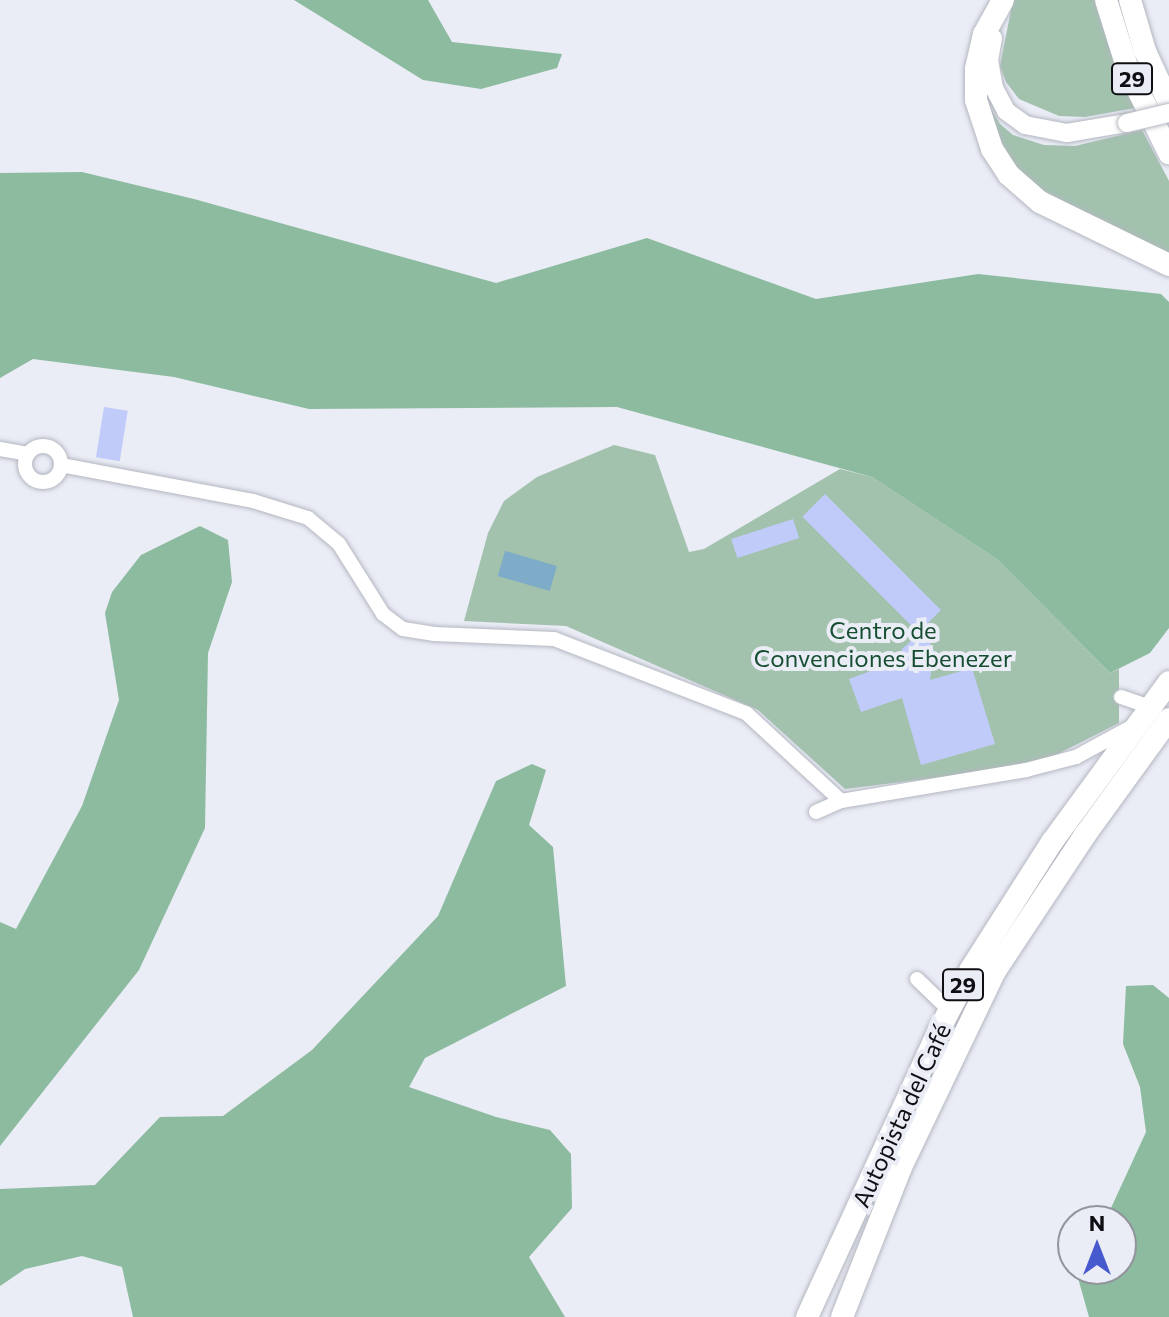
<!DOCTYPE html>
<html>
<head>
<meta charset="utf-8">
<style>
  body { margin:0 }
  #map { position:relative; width:1169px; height:1317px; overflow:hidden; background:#eaecf6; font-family:Commissioner,sans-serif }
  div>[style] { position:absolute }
  .green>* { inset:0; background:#a2c2ae }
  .forest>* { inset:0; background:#8cbb9f }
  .water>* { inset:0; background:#7dabc8; transform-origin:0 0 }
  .building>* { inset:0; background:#c0cbf9; transform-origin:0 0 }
  .roads { filter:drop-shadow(0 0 2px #b4b7c0) drop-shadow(0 0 2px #b4b7c0) }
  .minor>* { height:14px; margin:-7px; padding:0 7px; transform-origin:7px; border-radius:7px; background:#fff }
  .minor>.ring { margin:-7px; padding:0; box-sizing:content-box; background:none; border:14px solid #fff; border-radius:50% }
  .major>* { height:18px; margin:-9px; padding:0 9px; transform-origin:9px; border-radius:9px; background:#fff }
  .highway>* { height:22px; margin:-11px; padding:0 11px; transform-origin:11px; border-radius:11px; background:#fff }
  .bridges { filter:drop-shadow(0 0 2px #b4b7c0) drop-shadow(0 0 2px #b4b7c0) }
  .major-bridge>* { height:18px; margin:-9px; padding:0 9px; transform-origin:9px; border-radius:9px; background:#fff }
  span { translate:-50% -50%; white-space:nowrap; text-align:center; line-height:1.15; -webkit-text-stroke:8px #eaecf6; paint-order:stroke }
  .shield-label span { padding:2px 6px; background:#eaecf6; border:2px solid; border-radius:6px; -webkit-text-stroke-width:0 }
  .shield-label { font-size:22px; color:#0f0f13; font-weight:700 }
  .park-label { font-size:24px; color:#164e32 }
  .street-label { font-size:24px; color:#0f0f13 }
  .north { position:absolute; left:1057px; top:1205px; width:80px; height:80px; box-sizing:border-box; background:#eaecf6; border:2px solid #92949b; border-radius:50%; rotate:0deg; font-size:22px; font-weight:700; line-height:32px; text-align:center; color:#0f0f13 }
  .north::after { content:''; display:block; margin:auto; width:28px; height:36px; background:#4659cd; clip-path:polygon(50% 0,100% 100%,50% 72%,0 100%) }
</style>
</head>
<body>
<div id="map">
  <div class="green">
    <div style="clip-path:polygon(1013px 0,1097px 0,1135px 108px,1085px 117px,1059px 116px,1019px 99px,1006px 82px,1000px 66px)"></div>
    <div style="clip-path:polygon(987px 103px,1000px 124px,1013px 135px,1044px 145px,1075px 146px,1142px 130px,1169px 181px,1169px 258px,1034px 190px,1003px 155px)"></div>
    <div style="clip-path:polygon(614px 445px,655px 455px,689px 552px,704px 549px,840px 469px,872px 477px,998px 560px,1110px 673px,1119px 669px,1119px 723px,1050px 758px,990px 771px,845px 789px,758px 710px,566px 626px,464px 621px,488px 533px,504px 501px,537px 477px)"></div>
  </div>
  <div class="forest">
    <div style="clip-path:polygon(294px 0,428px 0,452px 42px,562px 54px,557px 68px,481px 89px,423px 80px)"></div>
    <div style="clip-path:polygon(82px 172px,194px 199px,496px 283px,647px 238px,816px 299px,978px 274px,1161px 294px,1169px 302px,1169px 628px,1150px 653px,1110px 673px,998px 560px,872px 477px,617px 407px,309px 409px,174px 377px,33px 359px,0 378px,0 173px)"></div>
    <div style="clip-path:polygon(200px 526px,228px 540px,232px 582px,208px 653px,205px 828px,139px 970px,0 1146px,0 922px,16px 929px,82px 806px,119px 700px,105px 613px,112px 592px,141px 555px)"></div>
    <div style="clip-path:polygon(532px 764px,546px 770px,529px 825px,553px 847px,566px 986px,425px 1058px,409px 1087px,496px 1117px,550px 1130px,571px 1154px,572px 1208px,529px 1257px,565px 1317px,133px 1317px,122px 1267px,82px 1256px,25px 1269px,0 1286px,0 1189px,95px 1185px,160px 1117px,223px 1116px,312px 1050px,438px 916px,496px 781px)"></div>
    <div style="clip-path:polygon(1153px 985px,1169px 998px,1169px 1317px,1089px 1317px,1078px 1278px,1083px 1269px,1121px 1269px,1121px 1221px,1105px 1221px,1146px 1132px,1140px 1087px,1123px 1044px,1126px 986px)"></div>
  </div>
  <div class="water">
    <div style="left:505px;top:551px;width:54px;height:26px;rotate:16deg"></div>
  </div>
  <div class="building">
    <div style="left:104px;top:407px;width:24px;height:51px;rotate:9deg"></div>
    <div style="left:825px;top:494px;width:164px;height:32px;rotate:45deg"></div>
    <div style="left:793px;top:519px;width:20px;height:65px;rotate:72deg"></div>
    <div style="clip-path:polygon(913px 639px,929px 641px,934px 651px,930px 680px,972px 668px,995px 744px,921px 765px,902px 698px,861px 712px,849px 679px,901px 660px,902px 649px)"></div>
  </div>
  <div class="roads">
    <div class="minor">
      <div class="ring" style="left:25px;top:446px;width:22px;height:22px"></div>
      <div style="left:0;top:449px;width:28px;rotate:10deg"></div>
      <div style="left:61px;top:465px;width:195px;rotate:10.6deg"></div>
      <div style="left:253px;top:501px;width:58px;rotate:17.2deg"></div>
      <div style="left:308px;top:518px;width:40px;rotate:40deg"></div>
      <div style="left:339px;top:544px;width:83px;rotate:57.8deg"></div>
      <div style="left:383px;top:614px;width:25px;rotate:37deg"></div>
      <div style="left:403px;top:629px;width:32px;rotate:9deg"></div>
      <div style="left:435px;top:634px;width:119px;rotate:2.4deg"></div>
      <div style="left:554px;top:639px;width:206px;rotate:21.1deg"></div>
      <div style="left:746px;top:713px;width:129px;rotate:42.8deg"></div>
      <div style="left:1121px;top:697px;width:31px;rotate:19deg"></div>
      <div style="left:816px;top:812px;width:27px;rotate:-24deg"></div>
      <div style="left:841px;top:801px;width:188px;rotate:-9.5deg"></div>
      <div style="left:1026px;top:770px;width:52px;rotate:-14.6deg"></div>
      <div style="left:1076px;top:757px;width:65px;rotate:-28.5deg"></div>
      <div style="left:917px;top:979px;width:45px;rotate:44.1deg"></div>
    </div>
    <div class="major">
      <div style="left:993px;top:38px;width:22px;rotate:100deg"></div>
      <div style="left:989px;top:60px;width:28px;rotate:80deg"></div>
      <div style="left:994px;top:88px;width:26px;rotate:62deg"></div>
      <div style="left:1006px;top:111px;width:24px;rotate:36deg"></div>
      <div style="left:1025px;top:125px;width:43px;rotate:10.8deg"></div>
      <div style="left:1067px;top:133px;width:61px;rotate:-9.5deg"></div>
    </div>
    <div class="highway">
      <div style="left:1003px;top:0;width:39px;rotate:119deg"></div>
      <div style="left:984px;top:34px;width:36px;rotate:103deg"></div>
      <div style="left:976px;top:69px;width:31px;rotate:90deg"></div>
      <div style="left:976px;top:100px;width:52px;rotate:71.9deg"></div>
      <div style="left:992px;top:149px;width:31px;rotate:57deg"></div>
      <div style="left:1009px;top:175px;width:41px;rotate:41.1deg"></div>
      <div style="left:1040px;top:202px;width:144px;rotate:26deg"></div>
      <div style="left:1106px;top:0;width:73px;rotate:72.6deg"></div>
      <div style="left:1128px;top:70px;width:93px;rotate:63.7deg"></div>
      <div style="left:1130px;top:0;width:53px;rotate:73.6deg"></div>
      <div style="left:1145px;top:51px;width:57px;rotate:65.2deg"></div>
      <div style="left:807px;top:1317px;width:314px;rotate:-65.3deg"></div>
      <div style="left:938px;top:1032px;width:71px;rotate:-62.4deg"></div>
      <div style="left:971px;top:969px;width:151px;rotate:-57.5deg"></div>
      <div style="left:1052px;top:842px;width:198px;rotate:-53.8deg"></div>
      <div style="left:842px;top:1317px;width:161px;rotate:-68.5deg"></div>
      <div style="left:901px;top:1167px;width:217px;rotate:-64.4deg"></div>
      <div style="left:995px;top:971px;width:163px;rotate:-56.5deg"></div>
      <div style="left:1085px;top:835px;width:143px;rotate:-54.1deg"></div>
    </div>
  </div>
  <div class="bridges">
    <div class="major-bridge">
      <div style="left:1127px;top:123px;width:43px;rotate:-13.4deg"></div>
    </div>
  </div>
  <div class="shield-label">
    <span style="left:1132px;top:79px">29</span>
    <span style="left:963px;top:985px">29</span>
  </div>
  <div class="park-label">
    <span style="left:883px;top:644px">Centro de<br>Convenciones Ebenezer</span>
  </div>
  <div class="street-label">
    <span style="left:901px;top:1115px;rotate:-65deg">Autopista del Café</span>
  </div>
  <div class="north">N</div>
</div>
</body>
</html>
